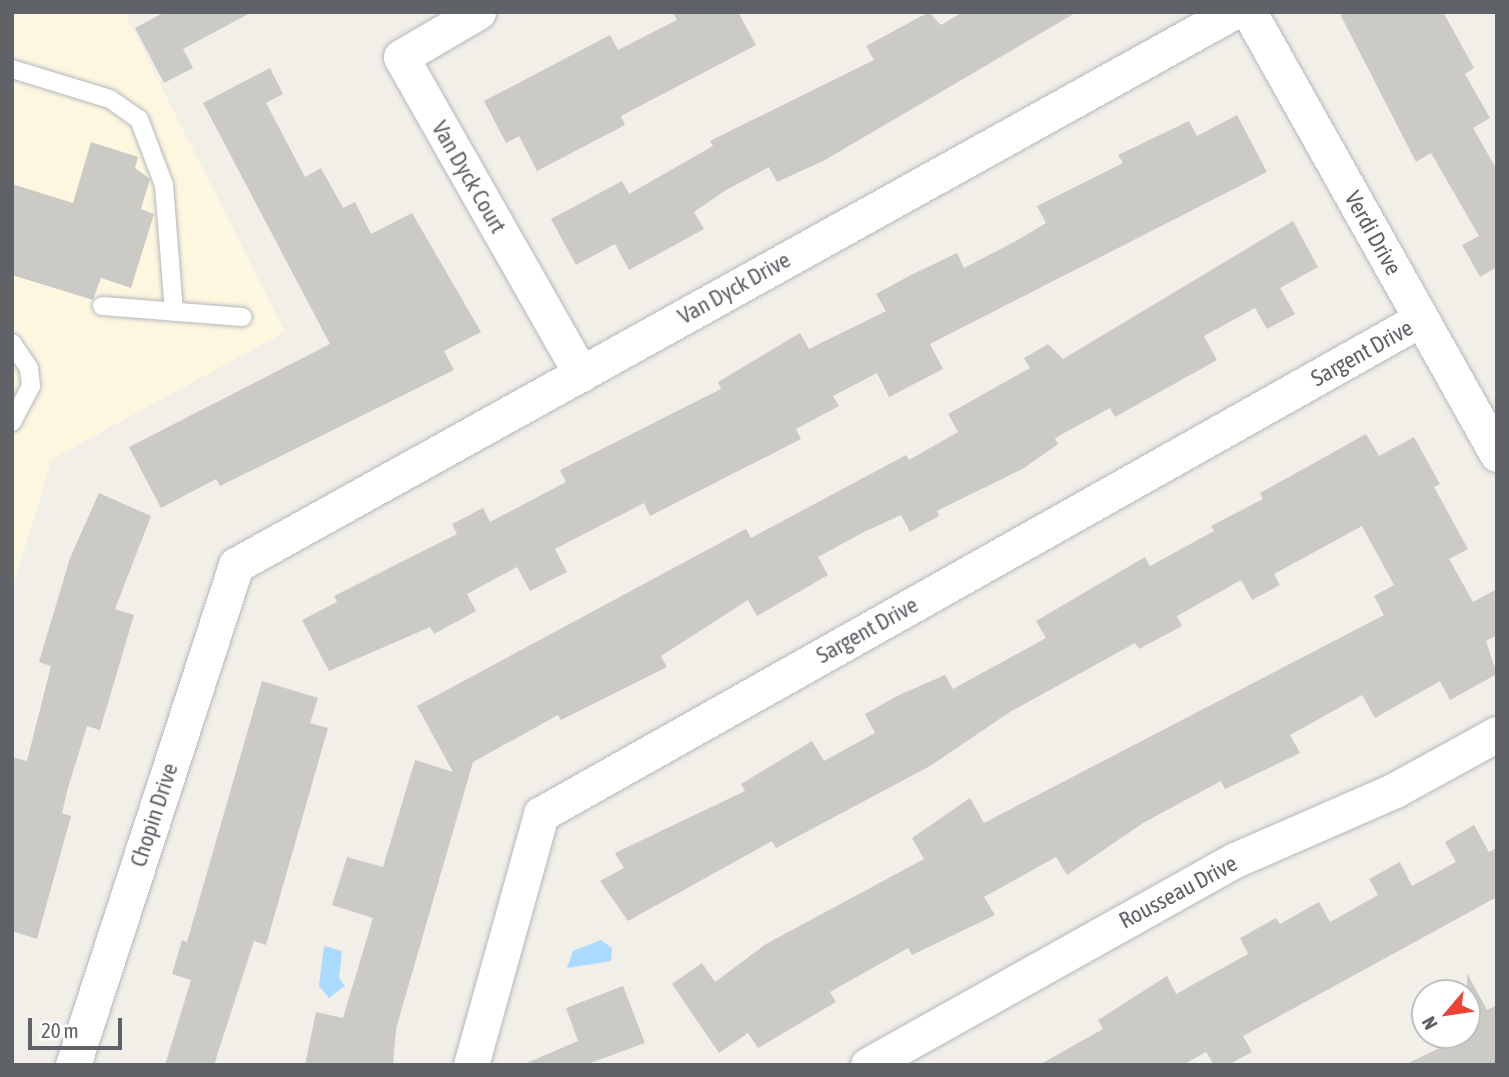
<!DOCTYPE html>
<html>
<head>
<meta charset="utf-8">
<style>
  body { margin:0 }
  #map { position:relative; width:1509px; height:1077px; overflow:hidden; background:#f1efe8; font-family:"Asap Condensed",sans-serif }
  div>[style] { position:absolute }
  .commercial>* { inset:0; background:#fef7e0 }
  .water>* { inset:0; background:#aadaff }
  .building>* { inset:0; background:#cccac5 }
  .roads { filter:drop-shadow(0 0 2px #b5b8bc) drop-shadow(0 0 2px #b5b8bc) }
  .service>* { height:18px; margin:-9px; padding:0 9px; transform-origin:9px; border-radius:9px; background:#fff }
  .minor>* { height:35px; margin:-17.5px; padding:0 17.5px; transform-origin:17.5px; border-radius:17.5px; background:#fff }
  span { translate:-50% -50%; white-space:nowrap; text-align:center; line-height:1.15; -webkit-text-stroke:6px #fff; paint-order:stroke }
  .street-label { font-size:23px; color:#5f6368 }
  .frame { position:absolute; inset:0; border:14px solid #5f6368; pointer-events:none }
  .north { position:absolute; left:1411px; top:979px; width:70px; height:70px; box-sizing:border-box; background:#fff; border:2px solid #bfc1c3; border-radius:50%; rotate:241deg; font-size:19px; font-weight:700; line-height:28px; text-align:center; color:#5f6368 }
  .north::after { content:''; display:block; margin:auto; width:24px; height:32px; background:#ea4335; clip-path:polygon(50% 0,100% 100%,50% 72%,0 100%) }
  .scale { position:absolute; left:28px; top:1018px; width:94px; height:32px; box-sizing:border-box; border:4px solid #5f6368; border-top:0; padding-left:9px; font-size:21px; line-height:24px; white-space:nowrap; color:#5f6368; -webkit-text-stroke:5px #fff; paint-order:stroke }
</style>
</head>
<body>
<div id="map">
  <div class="commercial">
    <div style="clip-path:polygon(12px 12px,124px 12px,285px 332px,52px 459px,12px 589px)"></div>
  </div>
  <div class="water">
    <div style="clip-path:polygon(601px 940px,612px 948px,611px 961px,567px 968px,573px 951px)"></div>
    <div style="clip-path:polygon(324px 946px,342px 951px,339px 978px,345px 986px,329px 998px,319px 986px)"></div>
  </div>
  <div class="building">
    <div style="clip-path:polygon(165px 12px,252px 12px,183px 49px,193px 68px,164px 83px,135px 28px)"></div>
    <div style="clip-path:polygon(672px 12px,738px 12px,756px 45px,621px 116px,625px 125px,537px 171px,519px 136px,506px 143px,484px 101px,610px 35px,618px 50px,677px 20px)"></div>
    <div style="clip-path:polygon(929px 12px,941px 25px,963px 12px,1077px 12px,825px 160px,777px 182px,769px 167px,726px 190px,694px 212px,704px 229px,629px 270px,615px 244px,576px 265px,551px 219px,622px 181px,629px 194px,713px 146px,710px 141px,874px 60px,866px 46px)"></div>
    <div style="clip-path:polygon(1339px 12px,1443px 12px,1474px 68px,1465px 74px,1490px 118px,1473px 128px,1497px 170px,1497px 267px,1480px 277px,1462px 245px,1479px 236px,1431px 153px,1416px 162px)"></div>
    <div style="clip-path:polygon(270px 68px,283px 94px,266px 103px,305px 177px,321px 168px,343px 208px,355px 202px,371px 234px,412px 213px,481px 332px,444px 351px,454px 370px,220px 486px,216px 479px,161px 508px,129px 447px,330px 344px,203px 103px)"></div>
    <div style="clip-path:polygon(1237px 115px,1267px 172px,930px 344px,943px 369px,889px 397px,877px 373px,833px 396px,839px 406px,796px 429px,801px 439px,650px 516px,644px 503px,555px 549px,567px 572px,530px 591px,517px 567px,467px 594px,476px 611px,434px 634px,430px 627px,329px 671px,302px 620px,337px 602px,334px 596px,457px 534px,452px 524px,483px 508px,490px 522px,566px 482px,560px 470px,721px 389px,718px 382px,800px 333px,809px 349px,886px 311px,876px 294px,911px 275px,957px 253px,964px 268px,1016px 241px,1046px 223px,1037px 206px,1123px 163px,1118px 155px,1189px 121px,1197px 136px)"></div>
    <div style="clip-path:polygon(91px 142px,138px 157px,135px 168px,150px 179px,141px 209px,154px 214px,131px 288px,101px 278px,93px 300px,12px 275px,12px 184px,73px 203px)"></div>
    <div style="clip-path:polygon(1293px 221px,1318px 267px,1280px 288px,1295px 314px,1267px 329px,1255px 308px,1204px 336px,1217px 360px,1115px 417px,1110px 408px,1055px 438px,1058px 444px,1024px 468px,937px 511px,939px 516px,910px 532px,901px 515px,864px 532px,818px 557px,828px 575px,785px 600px,757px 616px,748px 600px,661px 656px,667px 667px,561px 720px,558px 715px,473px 762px,396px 1029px,393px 1065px,305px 1065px,316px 1012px,343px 1018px,373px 918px,332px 905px,347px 857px,383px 867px,415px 760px,453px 772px,417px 706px,746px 529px,751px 538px,906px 455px,909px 460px,958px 432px,948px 414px,1030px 368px,1024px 358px,1048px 344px,1063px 359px)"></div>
    <div style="clip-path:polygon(1366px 434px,1379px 456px,1414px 437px,1440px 484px,1434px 487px,1468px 549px,1449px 559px,1473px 602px,1497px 589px,1497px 635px,1486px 641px,1497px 674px,1450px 700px,1440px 681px,1375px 718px,1362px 695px,1290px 735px,1300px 753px,1225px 789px,1221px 781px,1143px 823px,1067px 875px,1056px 857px,984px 897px,995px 915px,912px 955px,908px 948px,830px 992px,836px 1002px,758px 1048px,748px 1033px,719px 1053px,672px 984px,702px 963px,715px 982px,766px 944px,924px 859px,912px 838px,970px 798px,984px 823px,1384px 615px,1374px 596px,1394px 585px,1362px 526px,1274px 574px,1280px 585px,1252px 600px,1241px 580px,1177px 616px,1182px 626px,1139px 649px,1135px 643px,1010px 712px,930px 766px,776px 848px,772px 841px,628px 921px,600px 881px,624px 868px,615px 853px,745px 791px,741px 784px,812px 741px,824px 761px,875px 733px,865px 714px,897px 696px,945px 675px,953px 689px,1046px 638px,1036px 621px,1145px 557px,1150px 566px,1214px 531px,1211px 526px,1263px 499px,1260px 493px)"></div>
    <div style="clip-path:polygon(99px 493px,151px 516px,115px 609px,134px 615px,100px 730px,87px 726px,68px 788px,62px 813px,71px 816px,37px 939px,12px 931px,12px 757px,27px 761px,51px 666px,39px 662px,70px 558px)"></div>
    <div style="clip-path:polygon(262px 681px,318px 698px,310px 723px,328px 728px,266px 945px,254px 941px,214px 1065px,165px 1065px,191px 980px,172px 974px,182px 940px,187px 942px)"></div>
    <div style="clip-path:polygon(1474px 825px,1489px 852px,1497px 848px,1497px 897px,1243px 1036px,1252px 1052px,1228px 1065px,1214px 1065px,1206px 1052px,1183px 1065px,1039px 1065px,1103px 1029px,1098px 1020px,1167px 976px,1176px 994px,1248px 954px,1240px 938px,1276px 918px,1280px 924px,1319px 902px,1330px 922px,1378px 895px,1369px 879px,1400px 862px,1412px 886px,1456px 862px,1445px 842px)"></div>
    <div style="clip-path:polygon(1467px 973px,1487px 1010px,1497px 1005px,1497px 1065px,1404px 1065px,1467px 1035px)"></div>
    <div style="clip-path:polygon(623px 986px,645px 1043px,585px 1065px,522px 1065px,578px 1041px,566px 1008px)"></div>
  </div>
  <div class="roads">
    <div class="service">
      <div style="left:12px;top:69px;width:102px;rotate:17deg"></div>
      <div style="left:110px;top:99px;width:35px;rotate:35deg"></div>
      <div style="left:139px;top:119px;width:71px;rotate:69.3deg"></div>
      <div style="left:164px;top:185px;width:127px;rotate:85.5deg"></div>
      <div style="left:102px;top:306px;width:141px;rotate:4.5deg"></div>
      <div style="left:12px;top:343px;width:30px;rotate:56deg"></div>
      <div style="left:29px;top:368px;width:18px;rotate:84deg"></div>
      <div style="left:31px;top:386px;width:41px;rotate:117.8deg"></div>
    </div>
    <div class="minor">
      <div style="left:478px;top:12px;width:89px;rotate:149.7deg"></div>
      <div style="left:401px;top:57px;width:365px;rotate:60.4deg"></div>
      <div style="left:1249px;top:12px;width:507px;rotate:60.7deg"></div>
      <div style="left:73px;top:1065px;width:526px;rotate:-71.94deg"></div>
      <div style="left:236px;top:565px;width:1140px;rotate:-29.02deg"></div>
      <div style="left:471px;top:1065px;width:261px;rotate:-74.4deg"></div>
      <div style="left:541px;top:814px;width:1010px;rotate:-29.36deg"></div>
      <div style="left:868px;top:1065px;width:420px;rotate:-29.2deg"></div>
      <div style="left:1235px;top:860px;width:175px;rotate:-23.6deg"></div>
      <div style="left:1395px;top:790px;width:116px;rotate:-28.8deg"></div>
    </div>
  </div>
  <div class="street-label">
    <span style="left:469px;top:177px;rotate:60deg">Van Dyck Court</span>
    <span style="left:1373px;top:233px;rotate:61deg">Verdi Drive</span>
    <span style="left:734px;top:288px;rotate:-29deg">Van Dyck Drive</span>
    <span style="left:1362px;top:353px;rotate:-29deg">Sargent Drive</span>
    <span style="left:867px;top:630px;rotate:-29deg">Sargent Drive</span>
    <span style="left:154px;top:815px;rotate:-72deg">Chopin Drive</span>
    <span style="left:1178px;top:892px;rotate:-28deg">Rousseau Drive</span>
  </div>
  <div class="frame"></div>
  <div class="north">N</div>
  <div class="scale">20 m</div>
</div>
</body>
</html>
